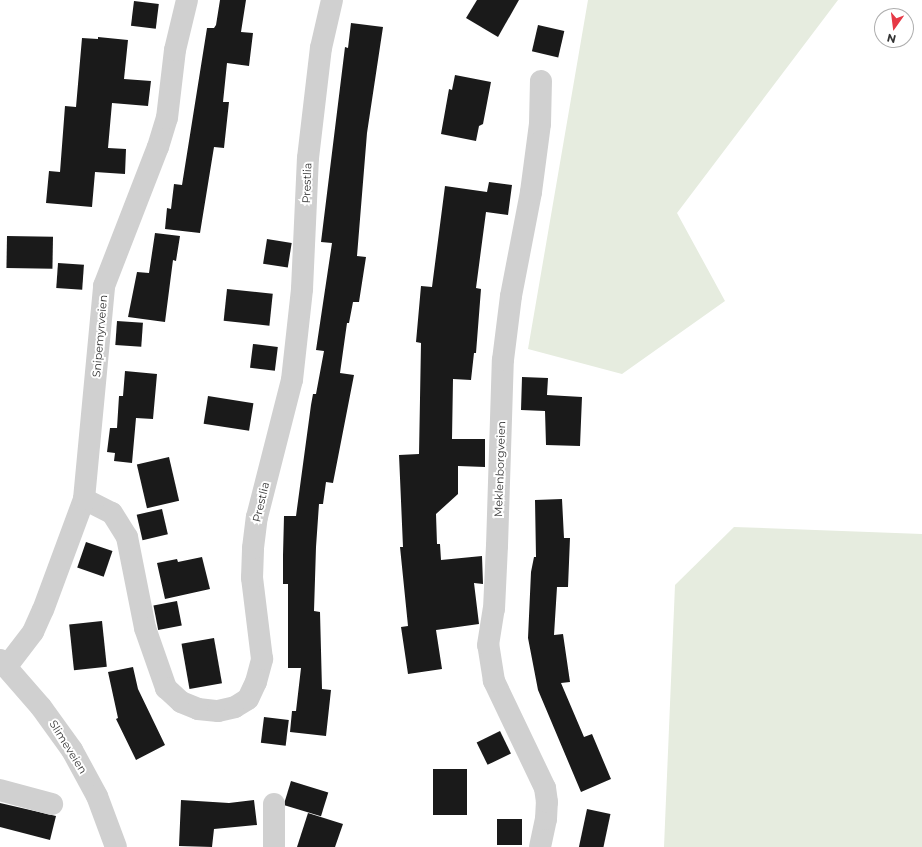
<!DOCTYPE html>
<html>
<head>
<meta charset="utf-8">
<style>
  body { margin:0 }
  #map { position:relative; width:922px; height:847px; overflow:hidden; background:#fff; font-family:Montserrat,sans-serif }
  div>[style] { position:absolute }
  .green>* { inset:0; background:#e6ecdf }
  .building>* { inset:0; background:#1a1a1a; transform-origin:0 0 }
  .minor>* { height:22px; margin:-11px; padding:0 11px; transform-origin:11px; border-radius:11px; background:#d0d0d0 }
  span { translate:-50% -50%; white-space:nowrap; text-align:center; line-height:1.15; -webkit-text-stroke:4px #fff; paint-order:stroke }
  .street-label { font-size:11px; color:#333 }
  .north { position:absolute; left:874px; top:8px; width:40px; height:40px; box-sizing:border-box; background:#fff; border:1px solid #adadad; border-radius:50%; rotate:194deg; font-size:11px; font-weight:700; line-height:16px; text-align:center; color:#333 }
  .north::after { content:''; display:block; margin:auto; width:14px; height:18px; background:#e63946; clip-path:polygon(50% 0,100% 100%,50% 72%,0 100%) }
</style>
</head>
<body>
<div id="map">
  <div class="green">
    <div style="clip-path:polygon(588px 0,838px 0,677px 213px,725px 301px,622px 374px,528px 349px)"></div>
    <div style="clip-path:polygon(734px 527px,922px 534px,922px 847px,664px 847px,675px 585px)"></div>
  </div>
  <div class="building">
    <div style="clip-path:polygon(220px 0,246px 0,241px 32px,253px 33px,249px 66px,227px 63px,223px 102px,229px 102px,224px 148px,214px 147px,200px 233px,165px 229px,167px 208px,171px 209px,174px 184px,182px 185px,207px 28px,214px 28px,216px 25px)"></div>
    <div style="clip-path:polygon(477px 0,519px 0,498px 37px,466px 18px)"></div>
    <div style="left:134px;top:1px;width:25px;height:25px;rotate:7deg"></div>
    <div style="clip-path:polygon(351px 23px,383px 27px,367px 133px,357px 256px,366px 257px,359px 302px,353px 302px,349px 323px,347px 323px,340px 373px,354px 375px,333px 483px,326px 482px,323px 504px,319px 504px,316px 547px,314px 611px,320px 612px,322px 689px,331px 690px,326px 736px,290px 732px,292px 711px,296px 711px,301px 668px,288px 668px,288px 584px,283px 584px,283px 555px,284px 516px,296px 516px,311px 405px,313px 394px,316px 394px,324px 351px,316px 350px,332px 243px,321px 242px,345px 47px,348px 48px)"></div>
    <div style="left:538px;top:25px;width:27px;height:27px;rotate:13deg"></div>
    <div style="clip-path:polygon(98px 37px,128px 40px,124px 79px,151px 81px,148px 106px,112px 103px,108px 148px,126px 149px,125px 174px,95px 172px,92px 207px,46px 203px,49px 171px,60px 172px,65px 106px,76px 107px,82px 38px,98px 39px)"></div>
    <div style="clip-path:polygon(455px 75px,491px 82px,483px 124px,479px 126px,476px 141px,441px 134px,449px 89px,452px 90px)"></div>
    <div style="clip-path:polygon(489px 182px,512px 185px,508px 215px,486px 212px,476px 288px,481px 289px,476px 353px,474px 353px,471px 380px,453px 379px,452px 439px,485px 439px,485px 467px,458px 466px,458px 494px,436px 514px,437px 544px,440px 544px,441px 560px,482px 556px,483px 584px,474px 583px,479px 624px,436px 630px,442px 669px,408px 674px,401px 627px,408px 626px,400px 547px,403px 547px,399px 455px,419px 454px,421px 343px,416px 342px,421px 286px,432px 287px,445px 186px,487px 192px)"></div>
    <div style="clip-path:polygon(155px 233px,180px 236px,176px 261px,173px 260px,165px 322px,128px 317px,137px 272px,149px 273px)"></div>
    <div style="left:7px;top:236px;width:46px;height:32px;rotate:1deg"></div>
    <div style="left:267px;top:239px;width:25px;height:25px;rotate:9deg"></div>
    <div style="left:58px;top:263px;width:26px;height:25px;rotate:4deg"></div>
    <div style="left:227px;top:289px;width:46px;height:32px;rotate:6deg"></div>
    <div style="left:117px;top:321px;width:26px;height:24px;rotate:4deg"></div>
    <div style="left:253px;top:344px;width:25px;height:24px;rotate:7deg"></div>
    <div style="clip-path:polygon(125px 371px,157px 374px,153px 419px,136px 418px,132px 463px,114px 461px,115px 453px,107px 452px,110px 428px,117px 428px,119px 396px,123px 396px)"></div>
    <div style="clip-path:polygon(522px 377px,548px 378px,547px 395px,582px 397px,580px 446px,546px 445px,545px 411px,521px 410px)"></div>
    <div style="left:208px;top:396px;width:46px;height:28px;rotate:9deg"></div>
    <div style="left:169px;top:457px;width:45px;height:33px;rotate:77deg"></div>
    <div style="clip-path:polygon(562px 499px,564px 538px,570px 538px,568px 587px,557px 587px,554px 635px,563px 634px,570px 682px,561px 683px,584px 737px,592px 734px,611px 779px,581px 792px,538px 690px,528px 638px,531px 572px,534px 557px,536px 557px,535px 500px)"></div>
    <div style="left:162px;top:509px;width:26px;height:26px;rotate:77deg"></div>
    <div style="left:86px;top:542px;width:28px;height:27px;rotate:19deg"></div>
    <div style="clip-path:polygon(202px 557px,210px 589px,165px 599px,157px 563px,177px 559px,178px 562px)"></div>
    <div style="left:177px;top:601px;width:25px;height:24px;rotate:79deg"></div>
    <div style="left:102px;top:621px;width:46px;height:33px;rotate:84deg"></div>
    <div style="left:214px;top:638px;width:46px;height:33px;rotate:80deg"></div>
    <div style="clip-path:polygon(133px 667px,138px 689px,165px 745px,136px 760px,116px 719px,118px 718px,108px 672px)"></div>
    <div style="left:264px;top:717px;width:25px;height:26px;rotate:7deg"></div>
    <div style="left:500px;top:731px;width:25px;height:26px;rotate:64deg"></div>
    <div style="left:433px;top:769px;width:34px;height:46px"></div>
    <div style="left:291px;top:781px;width:39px;height:25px;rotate:17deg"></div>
    <div style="clip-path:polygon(181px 800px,229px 803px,254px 800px,257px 825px,214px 829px,212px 847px,179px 846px)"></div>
    <div style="clip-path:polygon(0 803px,56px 816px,50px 840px,0 827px)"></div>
    <div style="left:587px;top:809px;width:24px;height:39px;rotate:12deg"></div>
    <div style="clip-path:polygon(308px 813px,343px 824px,335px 847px,297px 847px)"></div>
    <div style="left:522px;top:819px;width:26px;height:25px;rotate:90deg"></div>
  </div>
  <div class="minor">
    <div style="left:84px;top:499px;width:31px;rotate:27deg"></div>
    <div style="left:112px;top:513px;width:28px;rotate:58deg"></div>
    <div style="left:127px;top:537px;width:93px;rotate:78.8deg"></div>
    <div style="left:145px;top:628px;width:64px;rotate:70.7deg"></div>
    <div style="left:166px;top:688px;width:21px;rotate:43deg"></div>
    <div style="left:181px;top:702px;width:18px;rotate:22deg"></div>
    <div style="left:198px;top:709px;width:20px;rotate:6deg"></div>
    <div style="left:218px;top:711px;width:17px;rotate:-13deg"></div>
    <div style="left:235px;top:707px;width:15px;rotate:-32deg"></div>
    <div style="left:248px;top:699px;width:19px;rotate:-65deg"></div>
    <div style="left:256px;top:682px;width:24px;rotate:-75deg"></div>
    <div style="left:262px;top:659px;width:82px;rotate:-97deg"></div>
    <div style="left:252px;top:578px;width:30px;rotate:-88deg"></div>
    <div style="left:253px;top:548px;width:31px;rotate:-83deg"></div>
    <div style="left:257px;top:517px;width:141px;rotate:-75.7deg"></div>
    <div style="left:292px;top:380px;width:92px;rotate:-83.7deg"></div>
    <div style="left:302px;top:289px;width:131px;rotate:-87.4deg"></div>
    <div style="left:308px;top:158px;width:111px;rotate:-83.3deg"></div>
    <div style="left:321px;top:48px;width:49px;rotate:-77.1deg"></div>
    <div style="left:0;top:660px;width:62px;rotate:48.9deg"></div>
    <div style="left:41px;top:707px;width:53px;rotate:54.2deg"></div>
    <div style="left:72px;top:750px;width:52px;rotate:61.5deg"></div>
    <div style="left:97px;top:796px;width:54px;rotate:69.6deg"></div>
    <div style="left:7px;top:666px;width:43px;rotate:-52.6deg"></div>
    <div style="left:33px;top:632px;width:24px;rotate:-66deg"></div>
    <div style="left:43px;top:610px;width:118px;rotate:-69.7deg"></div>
    <div style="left:84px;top:499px;width:214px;rotate:-84.6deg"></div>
    <div style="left:104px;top:286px;width:149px;rotate:-68.8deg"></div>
    <div style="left:158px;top:147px;width:30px;rotate:-73deg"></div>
    <div style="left:167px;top:118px;width:68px;rotate:-83.3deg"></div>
    <div style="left:175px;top:50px;width:51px;rotate:-76.5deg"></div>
    <div style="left:0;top:790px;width:54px;rotate:15.1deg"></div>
    <div style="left:274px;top:847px;width:43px;rotate:-90deg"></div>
    <div style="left:540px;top:847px;width:29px;rotate:-78deg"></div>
    <div style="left:546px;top:819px;width:17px;rotate:-87deg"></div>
    <div style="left:547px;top:802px;width:14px;rotate:-98deg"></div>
    <div style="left:545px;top:788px;width:119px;rotate:-115.5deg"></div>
    <div style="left:494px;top:681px;width:36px;rotate:-99deg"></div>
    <div style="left:488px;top:645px;width:36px;rotate:-81deg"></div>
    <div style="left:494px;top:609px;width:63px;rotate:-87.3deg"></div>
    <div style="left:497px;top:546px;width:186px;rotate:-88.2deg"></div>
    <div style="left:503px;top:360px;width:64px;rotate:-82.9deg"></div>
    <div style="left:511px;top:296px;width:106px;rotate:-79.1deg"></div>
    <div style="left:531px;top:192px;width:69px;rotate:-82.5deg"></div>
    <div style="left:540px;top:124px;width:43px;rotate:-88.7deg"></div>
  </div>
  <div class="street-label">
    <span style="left:307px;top:183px;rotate:-88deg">Prestlia</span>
    <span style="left:100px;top:336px;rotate:-85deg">Snipemyrveien</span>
    <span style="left:500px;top:469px;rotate:-88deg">Meklenborgveien</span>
    <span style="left:261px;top:502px;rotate:-77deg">Prestlia</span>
    <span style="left:68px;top:747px;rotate:58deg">Slimeveien</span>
  </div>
  <div class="north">N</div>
</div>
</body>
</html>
